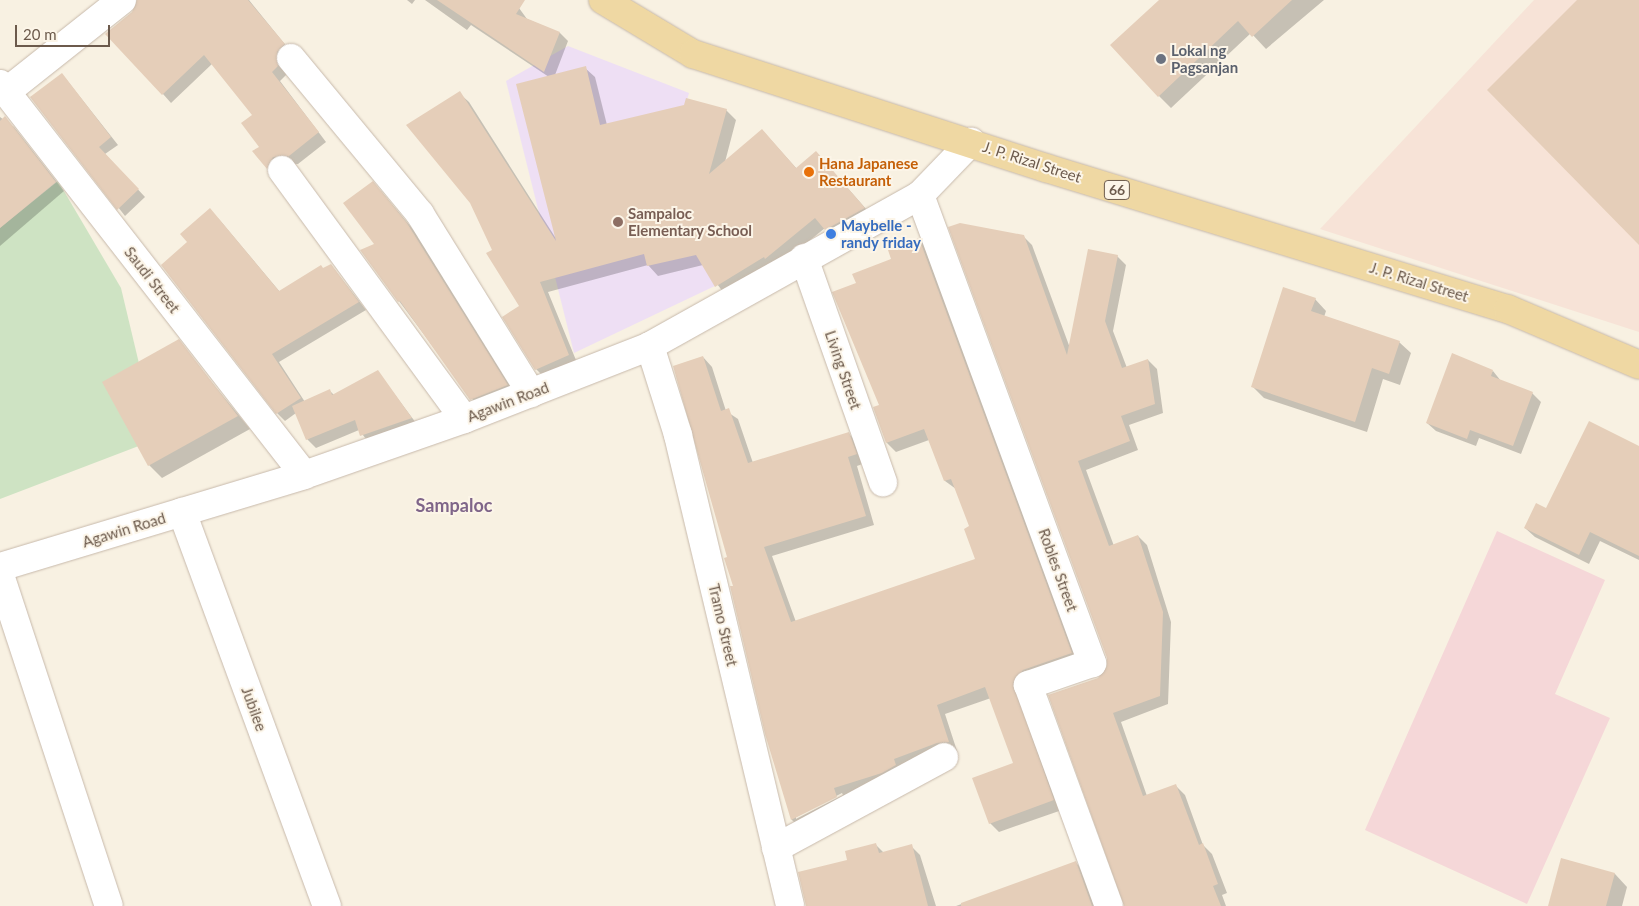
<!DOCTYPE html>
<html>
<head>
<meta charset="utf-8">
<style>
  body { margin:0 }
  #map { position:relative; width:1639px; height:906px; overflow:hidden; background:#f8f1e2; font-family:Lato,sans-serif }
  div>[style] { position:absolute }
  .commercial>* { inset:0; background:#f7e3d7 }
  .education>* { inset:0; background:#eedff4 }
  .medical>* { inset:0; background:#f5d7d8 }
  .green>* { inset:0; background:#cee3c3 }
  .shadow>* { inset:0; background:#0003 }
  .building>* { inset:0; background:#e5ceb9 }
  .roads { filter:drop-shadow(0 0 1px #c7b9ab) drop-shadow(0 0 1px #c7b9ab) }
  .street>* { height:28px; margin:-14px; padding:0 14px; transform-origin:14px; border-radius:14px; background:#fff }
  .secondary>* { height:28px; margin:-14px; padding:0 14px; transform-origin:14px; border-radius:14px; background:#fff }
  .primary>* { height:28px; margin:-14px; padding:0 14px; transform-origin:14px; border-radius:14px; background:#efd8a3 }
  .dots>* { width:14px; height:14px; translate:-50% -50%; box-sizing:border-box; border:2px solid #fcf5e8; border-radius:50% }
  span { translate:-50% -50%; white-space:nowrap; text-align:center; line-height:1.15; -webkit-text-stroke:4px #fcf5e8; paint-order:stroke }
  .shield-label span { padding:1px 4px; background:#fcf5e8; border:1px solid; border-radius:4px; -webkit-text-stroke-width:0 }
  .shield-label { font-size:14px; color:#6c5a4c; font-weight:700 }
  .worship-label { font-size:15px; color:#5b616d; font-weight:700 }
  .left { translate:0 -50%; text-align:left }
  .street-label { font-size:15px; color:#6c5a4c }
  .food-label { font-size:15px; color:#c56008; font-weight:700 }
  .education-label { font-size:15px; color:#785e54; font-weight:700 }
  .shop-label { font-size:15px; color:#366cbe; font-weight:700 }
  .quarter-label { font-size:18px; color:#7f6589; font-weight:700 }
  .scale { position:absolute; left:15px; top:25px; width:95px; height:22px; box-sizing:border-box; border:2px solid #6c5a4c; border-top:0; padding-left:6px; font-size:15px; line-height:18px; white-space:nowrap; color:#6c5a4c; -webkit-text-stroke:4px #fcf5e8; paint-order:stroke }
</style>
</head>
<body>
<div id="map">
  <div class="commercial">
    <div style="clip-path:polygon(1534px 0,1639px 0,1639px 332px,1320px 229px)"></div>
  </div>
  <div class="education">
    <div style="clip-path:polygon(568px 46px,689px 93px,670px 161px,719px 284px,574px 353px,506px 81px)"></div>
  </div>
  <div class="medical">
    <div style="clip-path:polygon(1497px 531px,1605px 580px,1555px 694px,1610px 718px,1527px 904px,1365px 830px)"></div>
  </div>
  <div class="green">
    <div style="clip-path:polygon(58px 181px,121px 288px,157px 439px,0 499px,0 228px)"></div>
  </div>
  <div class="shadow">
    <div style="clip-path:polygon(139px 0,249px 0,292px 53px,285px 61px,286px 75px,280px 81px,326px 142px,298px 164px,282px 165px,276px 177px,254px 151px,261px 147px,254px 115px,213px 63px,171px 103px,163px 94px,133px 13px)"></div>
    <div style="clip-path:polygon(407px 0,415px 0,412px 4px)"></div>
    <div style="clip-path:polygon(425px 0,507px 0,519px 8px,527px 19px,560px 33px,568px 41px,555px 75px,585px 68px,595px 77px,607px 125px,726px 110px,736px 120px,725px 162px,762px 130px,797px 169px,816px 152px,874px 218px,836px 239px,825px 228px,776px 268px,726px 296px,703px 265px,658px 276px,648px 265px,548px 292px,578px 365px,546px 379px,536px 369px,520px 306px,494px 250px,459px 93px,469px 102px,555px 237px,549px 77px,471px 25px,467px 30px)"></div>
    <div style="clip-path:polygon(1161px 0,1324px 0,1266px 49px,1251px 33px,1171px 108px,1159px 96px)"></div>
    <div style="clip-path:polygon(62px 74px,118px 145px,105px 154px,145px 197px,125px 216px,32px 97px)"></div>
    <div style="clip-path:polygon(0 117px,14px 127px,64px 191px,0 246px)"></div>
    <div style="clip-path:polygon(381px 191px,416px 233px,515px 394px,479px 408px,399px 301px,376px 244px)"></div>
    <div style="clip-path:polygon(218px 218px,280px 292px,331px 265px,366px 310px,279px 362px,305px 402px,330px 391px,334px 395px,378px 372px,419px 427px,370px 444px,359px 430px,316px 448px,307px 439px,296px 413px,285px 421px,277px 413px)"></div>
    <div style="clip-path:polygon(1023px 236px,1032px 245px,1070px 348px,1117px 256px,1126px 265px,1113px 331px,1127px 368px,1148px 360px,1157px 369px,1163px 413px,1129px 425px,1138px 450px,1086px 470px,1114px 546px,1138px 536px,1147px 545px,1171px 622px,1168px 704px,1121px 722px,1147px 796px,1176px 786px,1185px 795px,1203px 845px,1212px 854px,1227px 893px,1222px 895px,1226px 906px,1125px 906px,1098px 679px,1108px 667px,1108px 657px)"></div>
    <div style="clip-path:polygon(evenodd,919px 239px,928px 249px,1080px 663px,1032px 679px,1062px 810px,999px 832px,990px 823px,1015px 764px,991px 698px,945px 714px,957px 751px,947px 752px,801px 829px,792px 820px,766px 734px,735px 587px,703px 357px,712px 367px,726px 411px,738px 419px,753px 463px,849px 434px,858px 443px,865px 463px,857px 466px,874px 525px,772px 556px,796px 622px,976px 560px,971px 527px,956px 489px,945px 481px,929px 440px,896px 452px,887px 443px,857px 284px,919px 239px,842px 793px,843px 795px,796px 819px,796px 817px,842px 793px)"></div>
    <div style="clip-path:polygon(1315px 299px,1326px 311px,1324px 317px,1399px 342px,1411px 353px,1400px 385px,1383px 379px,1367px 432px,1264px 398px,1252px 386px)"></div>
    <div style="clip-path:polygon(178px 341px,250px 429px,162px 478px,149px 465px,104px 382px)"></div>
    <div style="clip-path:polygon(1493px 371px,1501px 381px,1532px 393px,1541px 402px,1521px 454px,1479px 438px,1476px 446px,1436px 431px,1427px 423px)"></div>
    <div style="clip-path:polygon(1639px 448px,1639px 560px,1600px 541px,1589px 564px,1535px 537px,1525px 528px,1547px 510px)"></div>
    <div style="clip-path:polygon(876px 845px,884px 853px,911px 846px,920px 855px,936px 906px,807px 906px,849px 860px)"></div>
    <div style="clip-path:polygon(1562px 859px,1615px 874px,1627px 887px,1622px 906px,1549px 906px)"></div>
    <div style="clip-path:polygon(1076px 863px,1085px 872px,1098px 906px,956px 906px)"></div>
  </div>
  <div class="building">
    <div style="clip-path:polygon(137px 0,248px 0,285px 44px,277px 52px,278px 66px,272px 72px,319px 132px,289px 156px,273px 157px,267px 169px,252px 151px,259px 147px,241px 123px,252px 115px,204px 55px,162px 95px,105px 34px,132px 12px)"></div>
    <div style="clip-path:polygon(437px 0,525px 0,516px 14px,560px 32px,544px 72px)"></div>
    <div style="clip-path:polygon(1159px 0,1292px 0,1252px 37px,1238px 21px,1158px 97px,1110px 45px)"></div>
    <div style="clip-path:polygon(1577px 0,1639px 0,1639px 245px,1487px 90px)"></div>
    <div style="clip-path:polygon(586px 66px,600px 125px,684px 105px,686px 98px,727px 109px,709px 174px,762px 129px,796px 168px,816px 151px,865px 208px,825px 230px,815px 218px,765px 259px,764px 257px,715px 287px,696px 255px,647px 266px,644px 254px,540px 282px,569px 355px,535px 370px,502px 317px,519px 306px,486px 253px,492px 250px,470px 203px,406px 125px,460px 91px,556px 241px,516px 84px)"></div>
    <div style="clip-path:polygon(62px 73px,111px 137px,99px 147px,139px 189px,117px 210px,30px 97px)"></div>
    <div style="clip-path:polygon(5px 116px,56px 182px,0 228px,0 121px)"></div>
    <div style="clip-path:polygon(373px 181px,407px 223px,508px 385px,470px 400px,400px 301px,398px 302px,360px 250px,374px 244px,343px 203px)"></div>
    <div style="clip-path:polygon(210px 208px,279px 291px,321px 265px,323px 268px,331px 264px,359px 302px,272px 354px,301px 398px,276px 414px,161px 265px,187px 242px,180px 234px)"></div>
    <div style="clip-path:polygon(960px 223px,1024px 235px,1067px 355px,1088px 249px,1118px 255px,1105px 321px,1122px 368px,1148px 359px,1155px 404px,1121px 416px,1130px 441px,1078px 461px,1109px 546px,1138px 535px,1163px 612px,1160px 696px,1113px 713px,1143px 796px,1176px 784px,1199px 845px,1203px 843px,1218px 884px,1213px 886px,1221px 906px,1124px 906px,1048px 695px,1098px 678px,1107px 666px,1107px 658px,948px 227px)"></div>
    <div style="clip-path:polygon(919px 238px,1072px 653px,1023px 670px,1013px 683px,1054px 800px,989px 824px,972px 778px,1013px 763px,985px 687px,937px 705px,949px 742px,937px 743px,894px 759px,896px 765px,882px 773px,834px 788px,837px 797px,791px 820px,765px 734px,730px 586px,733px 586px,724px 558px,727px 557px,673px 366px,703px 356px,721px 411px,729px 408px,748px 463px,849px 432px,857px 454px,848px 457px,866px 516px,764px 547px,791px 622px,975px 559px,964px 529px,969px 526px,951px 479px,944px 481px,924px 429px,886px 443px,873px 407px,879px 405px,832px 292px,856px 283px,852px 274px,891px 259px,888px 250px)"></div>
    <div style="clip-path:polygon(1283px 287px,1316px 298px,1311px 311px,1400px 341px,1389px 374px,1372px 368px,1355px 422px,1251px 387px)"></div>
    <div style="clip-path:polygon(179px 339px,238px 416px,148px 466px,102px 382px)"></div>
    <div style="clip-path:polygon(1452px 353px,1493px 370px,1491px 376px,1533px 392px,1513px 446px,1470px 430px,1467px 439px,1426px 423px)"></div>
    <div style="clip-path:polygon(378px 370px,412px 418px,360px 436px,355px 420px,306px 440px,292px 406px,330px 389px,332px 395px)"></div>
    <div style="clip-path:polygon(1589px 421px,1639px 446px,1639px 556px,1590px 532px,1579px 555px,1524px 528px,1536px 503px,1546px 508px)"></div>
    <div style="clip-path:polygon(876px 843px,879px 853px,912px 844px,928px 906px,806px 906px,798px 872px,847px 860px,845px 851px)"></div>
    <div style="clip-path:polygon(1561px 858px,1615px 873px,1606px 906px,1548px 906px)"></div>
    <div style="clip-path:polygon(1076px 861px,1092px 906px,961px 906px,961px 903px)"></div>
  </div>
  <div class="roads">
    <div class="street">
      <div style="left:291px;top:58px;width:202px;rotate:50.4deg"></div>
      <div style="left:420px;top:214px;width:211px;rotate:58.2deg"></div>
      <div style="left:0;top:84px;width:495px;rotate:52.1deg"></div>
      <div style="left:6px;top:92px;width:148px;rotate:-38.4deg"></div>
      <div style="left:282px;top:170px;width:308px;rotate:53.8deg"></div>
      <div style="left:920px;top:195px;width:499px;rotate:69.8deg"></div>
      <div style="left:1092px;top:663px;width:68px;rotate:161deg"></div>
      <div style="left:1028px;top:685px;width:235px;rotate:69.9deg"></div>
      <div style="left:804px;top:258px;width:238px;rotate:70.6deg"></div>
      <div style="left:650px;top:346px;width:93px;rotate:72.5deg"></div>
      <div style="left:678px;top:435px;width:484px;rotate:76.6deg"></div>
      <div style="left:182px;top:512px;width:420px;rotate:69.8deg"></div>
      <div style="left:0;top:575px;width:348px;rotate:71.8deg"></div>
      <div style="left:776px;top:848px;width:191px;rotate:-28.4deg"></div>
    </div>
    <div class="secondary">
      <div style="left:0;top:567px;width:318px;rotate:-16.8deg"></div>
      <div style="left:304px;top:475px;width:170px;rotate:-19.3deg"></div>
      <div style="left:464px;top:419px;width:200px;rotate:-21.4deg"></div>
      <div style="left:650px;top:346px;width:309px;rotate:-29.2deg"></div>
      <div style="left:920px;top:195px;width:74px;rotate:-46.1deg"></div>
    </div>
    <div class="primary">
      <div style="left:603px;top:0;width:105px;rotate:31deg"></div>
      <div style="left:693px;top:54px;width:371px;rotate:17.9deg"></div>
      <div style="left:1046px;top:168px;width:483px;rotate:17deg"></div>
      <div style="left:1508px;top:309px;width:142px;rotate:23.1deg"></div>
    </div>
  </div>
  <div class="dots">
    <div style="left:1161px;top:59px;background:#6b7280"></div>
    <div style="left:809px;top:172px;background:#e8710a"></div>
    <div style="left:618px;top:222px;background:#8d6e63"></div>
    <div style="left:831px;top:234px;background:#3f7fe0"></div>
  </div>
  <div class="shield-label">
    <span style="left:1117px;top:190px">66</span>
  </div>
  <div class="worship-label">
    <span class="left" style="left:1171px;top:59px">Lokal ng<br>Pagsanjan</span>
  </div>
  <div class="street-label">
    <span style="left:1032px;top:162px;rotate:18deg">J. P. Rizal Street</span>
    <span style="left:152px;top:280px;rotate:52deg">Saudi Street</span>
    <span style="left:1419px;top:282px;rotate:17deg">J. P. Rizal Street</span>
    <span style="left:843px;top:370px;rotate:71deg">Living Street</span>
    <span style="left:508px;top:402px;rotate:-21deg">Agawin Road</span>
    <span style="left:124px;top:530px;rotate:-17deg">Agawin Road</span>
    <span style="left:1058px;top:570px;rotate:70deg">Robles Street</span>
    <span style="left:723px;top:625px;rotate:77deg">Tramo Street</span>
    <span style="left:254px;top:709px;rotate:70deg">Jubilee</span>
  </div>
  <div class="food-label">
    <span class="left" style="left:819px;top:172px">Hana Japanese<br>Restaurant</span>
  </div>
  <div class="education-label">
    <span class="left" style="left:628px;top:222px">Sampaloc<br>Elementary School</span>
  </div>
  <div class="shop-label">
    <span class="left" style="left:841px;top:234px">Maybelle -<br>randy friday</span>
  </div>
  <div class="quarter-label">
    <span style="left:454px;top:505px">Sampaloc</span>
  </div>
  <div class="scale">20 m</div>
</div>
</body>
</html>
